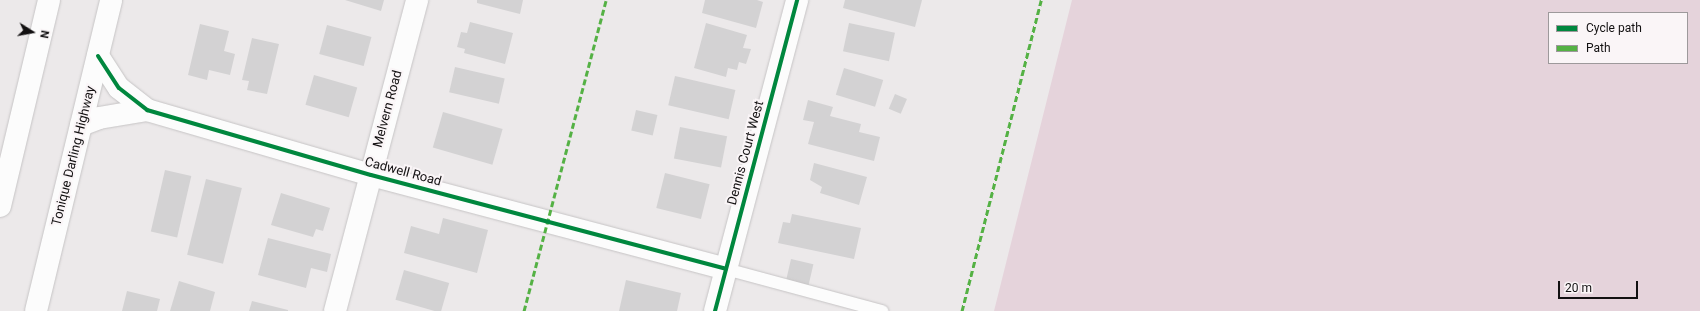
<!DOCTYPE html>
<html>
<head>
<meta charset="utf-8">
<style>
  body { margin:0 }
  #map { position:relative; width:1700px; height:311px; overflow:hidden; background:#ece9ea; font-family:Roboto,sans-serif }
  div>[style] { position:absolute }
  .green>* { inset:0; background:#e5d3db }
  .building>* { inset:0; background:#d3d2d3; transform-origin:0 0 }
  .roads { filter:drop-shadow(0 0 1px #c6c4c5) drop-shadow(0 0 1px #c6c4c5) }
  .service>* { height:12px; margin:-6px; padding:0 6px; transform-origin:6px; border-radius:6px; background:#fcfcfc }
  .minor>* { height:22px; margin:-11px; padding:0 11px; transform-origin:11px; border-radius:11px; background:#fcfcfc }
  .trunk>* { height:22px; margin:-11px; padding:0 11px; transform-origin:11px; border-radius:11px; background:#fcfcfc }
  .quiet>* { height:3px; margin-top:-1.5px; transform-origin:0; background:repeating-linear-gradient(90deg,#54b144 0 6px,transparent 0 9px) }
  .cycleway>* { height:4px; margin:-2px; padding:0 2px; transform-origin:2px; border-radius:2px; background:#00873e }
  span { translate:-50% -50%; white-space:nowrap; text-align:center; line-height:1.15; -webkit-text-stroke:4px #faf5f7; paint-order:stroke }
  .street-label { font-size:13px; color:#121011 }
  .legend { position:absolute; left:1548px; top:12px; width:140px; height:52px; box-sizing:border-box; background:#faf5f7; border:1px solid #9d999b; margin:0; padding:5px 7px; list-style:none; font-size:12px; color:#121011 }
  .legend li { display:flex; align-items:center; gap:8px; height:20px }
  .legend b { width:20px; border:1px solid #9d999b }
  .north { position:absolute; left:12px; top:12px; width:40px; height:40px; -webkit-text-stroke:3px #faf5f7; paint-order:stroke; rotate:101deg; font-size:11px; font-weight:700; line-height:16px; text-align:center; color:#121011 }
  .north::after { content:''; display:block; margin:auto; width:14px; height:18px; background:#121011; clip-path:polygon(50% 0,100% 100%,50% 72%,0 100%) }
  .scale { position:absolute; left:1558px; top:281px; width:80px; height:18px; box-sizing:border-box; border:2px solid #121011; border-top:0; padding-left:5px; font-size:12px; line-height:14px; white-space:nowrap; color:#121011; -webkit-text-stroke:3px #faf5f7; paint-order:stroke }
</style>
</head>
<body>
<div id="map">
  <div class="green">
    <div style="clip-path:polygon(evenodd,1072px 0,1700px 0,1700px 311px,994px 311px,1072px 0,1549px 13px,1687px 13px,1687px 63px,1549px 63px,1549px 13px)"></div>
  </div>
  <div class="building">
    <div style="clip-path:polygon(345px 0,384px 0,381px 11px)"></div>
    <div style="clip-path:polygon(477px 0,523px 0,520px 14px,477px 3px)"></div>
    <div style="clip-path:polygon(705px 0,757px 0,763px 2px,756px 28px,702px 13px)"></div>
    <div style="clip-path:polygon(845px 0,922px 0,915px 27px,843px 8px)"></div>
    <div style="clip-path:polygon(470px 22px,513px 33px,505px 64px,464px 53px,465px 49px,457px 47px,461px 32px,467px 33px)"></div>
    <div style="clip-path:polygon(706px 23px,747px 35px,743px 48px,751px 49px,746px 64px,739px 62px,737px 70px,728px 68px,726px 77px,694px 68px)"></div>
    <div style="left:849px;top:23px;width:47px;height:29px;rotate:12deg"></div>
    <div style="clip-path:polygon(200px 24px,229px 31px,224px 51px,235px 54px,230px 75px,209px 70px,207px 80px,188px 75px)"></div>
    <div style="left:327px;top:25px;width:46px;height:30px;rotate:15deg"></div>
    <div style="clip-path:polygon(252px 38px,279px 44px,267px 94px,247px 90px,249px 81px,242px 80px)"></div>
    <div style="left:455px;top:67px;width:51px;height:26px;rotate:13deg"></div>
    <div style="left:844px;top:68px;width:41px;height:28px;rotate:17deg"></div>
    <div style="left:314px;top:75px;width:45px;height:31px;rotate:16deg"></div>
    <div style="left:675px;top:76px;width:62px;height:30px;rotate:13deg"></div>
    <div style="left:895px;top:94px;width:13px;height:16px;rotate:23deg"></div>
    <div style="clip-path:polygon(808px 100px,833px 107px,830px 116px,861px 124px,859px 132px,880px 137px,874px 161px,808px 144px,814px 122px,803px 120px)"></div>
    <div style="left:636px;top:110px;width:22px;height:21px;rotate:13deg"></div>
    <div style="left:443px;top:112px;width:62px;height:37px;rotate:16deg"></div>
    <div style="left:680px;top:127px;width:48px;height:32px;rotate:11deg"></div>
    <div style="clip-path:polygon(814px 163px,867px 177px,859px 205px,820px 193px,822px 187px,810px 180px)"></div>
    <div style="left:165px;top:170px;width:27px;height:63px;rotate:13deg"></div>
    <div style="left:665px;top:173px;width:46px;height:36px;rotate:14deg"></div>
    <div style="left:206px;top:179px;width:37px;height:78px;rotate:14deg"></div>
    <div style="clip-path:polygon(281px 193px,330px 208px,323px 231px,316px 229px,313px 237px,271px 225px)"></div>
    <div style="clip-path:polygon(792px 214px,861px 228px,854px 259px,778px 243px,783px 222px,790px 223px)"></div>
    <div style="clip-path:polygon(443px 218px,488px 230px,477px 273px,404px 253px,411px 226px,439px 234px)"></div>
    <div style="clip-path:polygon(268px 238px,331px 254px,327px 272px,311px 268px,306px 288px,258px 275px)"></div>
    <div style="left:791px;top:259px;width:23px;height:24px;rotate:13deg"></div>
    <div style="left:404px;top:270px;width:47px;height:31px;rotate:16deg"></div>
    <div style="clip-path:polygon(626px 280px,681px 293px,677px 311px,619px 311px)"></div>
    <div style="clip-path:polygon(179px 281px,215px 292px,210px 311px,170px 311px)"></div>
    <div style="clip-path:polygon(127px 291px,160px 299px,157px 311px,122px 311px)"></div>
    <div style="clip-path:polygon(252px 301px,288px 310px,288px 311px,249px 311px)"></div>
  </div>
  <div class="roads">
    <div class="service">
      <div style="left:726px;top:269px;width:162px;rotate:15.1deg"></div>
    </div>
    <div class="minor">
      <div style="left:98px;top:56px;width:38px;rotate:57deg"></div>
      <div style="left:119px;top:88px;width:36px;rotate:38deg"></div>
      <div style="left:147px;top:110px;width:233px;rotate:16.2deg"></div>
      <div style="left:371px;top:175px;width:367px;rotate:14.8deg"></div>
      <div style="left:81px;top:125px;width:19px;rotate:-21deg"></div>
      <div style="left:99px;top:118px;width:49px;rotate:-9.5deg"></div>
      <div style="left:335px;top:311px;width:322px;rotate:-75.2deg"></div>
      <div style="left:715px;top:311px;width:322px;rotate:-75.2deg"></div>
    </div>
    <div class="trunk">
      <div style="left:0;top:206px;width:212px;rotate:-76.6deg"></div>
      <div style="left:36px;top:311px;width:320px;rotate:-76.4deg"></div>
    </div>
  </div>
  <div class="quiet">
    <div style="left:524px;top:311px;width:322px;rotate:-75.2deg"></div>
    <div style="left:962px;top:311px;width:321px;rotate:-75.7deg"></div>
  </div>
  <div class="cycleway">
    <div style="left:98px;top:56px;width:38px;rotate:57deg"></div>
    <div style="left:119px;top:88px;width:36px;rotate:38deg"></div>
    <div style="left:147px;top:110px;width:233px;rotate:16.2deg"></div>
    <div style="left:371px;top:175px;width:367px;rotate:14.8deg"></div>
    <div style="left:715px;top:311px;width:322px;rotate:-75.2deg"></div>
  </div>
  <div class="street-label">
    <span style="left:388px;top:109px;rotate:-75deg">Melvern Road</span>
    <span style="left:746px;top:153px;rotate:-75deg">Dennis Court West</span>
    <span style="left:74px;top:156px;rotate:-76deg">Tonique Darling Highway</span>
    <span style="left:403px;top:172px;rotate:15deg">Cadwell Road</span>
  </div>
  <ul class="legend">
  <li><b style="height:5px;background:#00873e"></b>Cycle path</li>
  <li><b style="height:5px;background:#54b144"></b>Path</li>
  </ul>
  <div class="north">N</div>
  <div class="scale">20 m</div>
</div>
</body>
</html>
